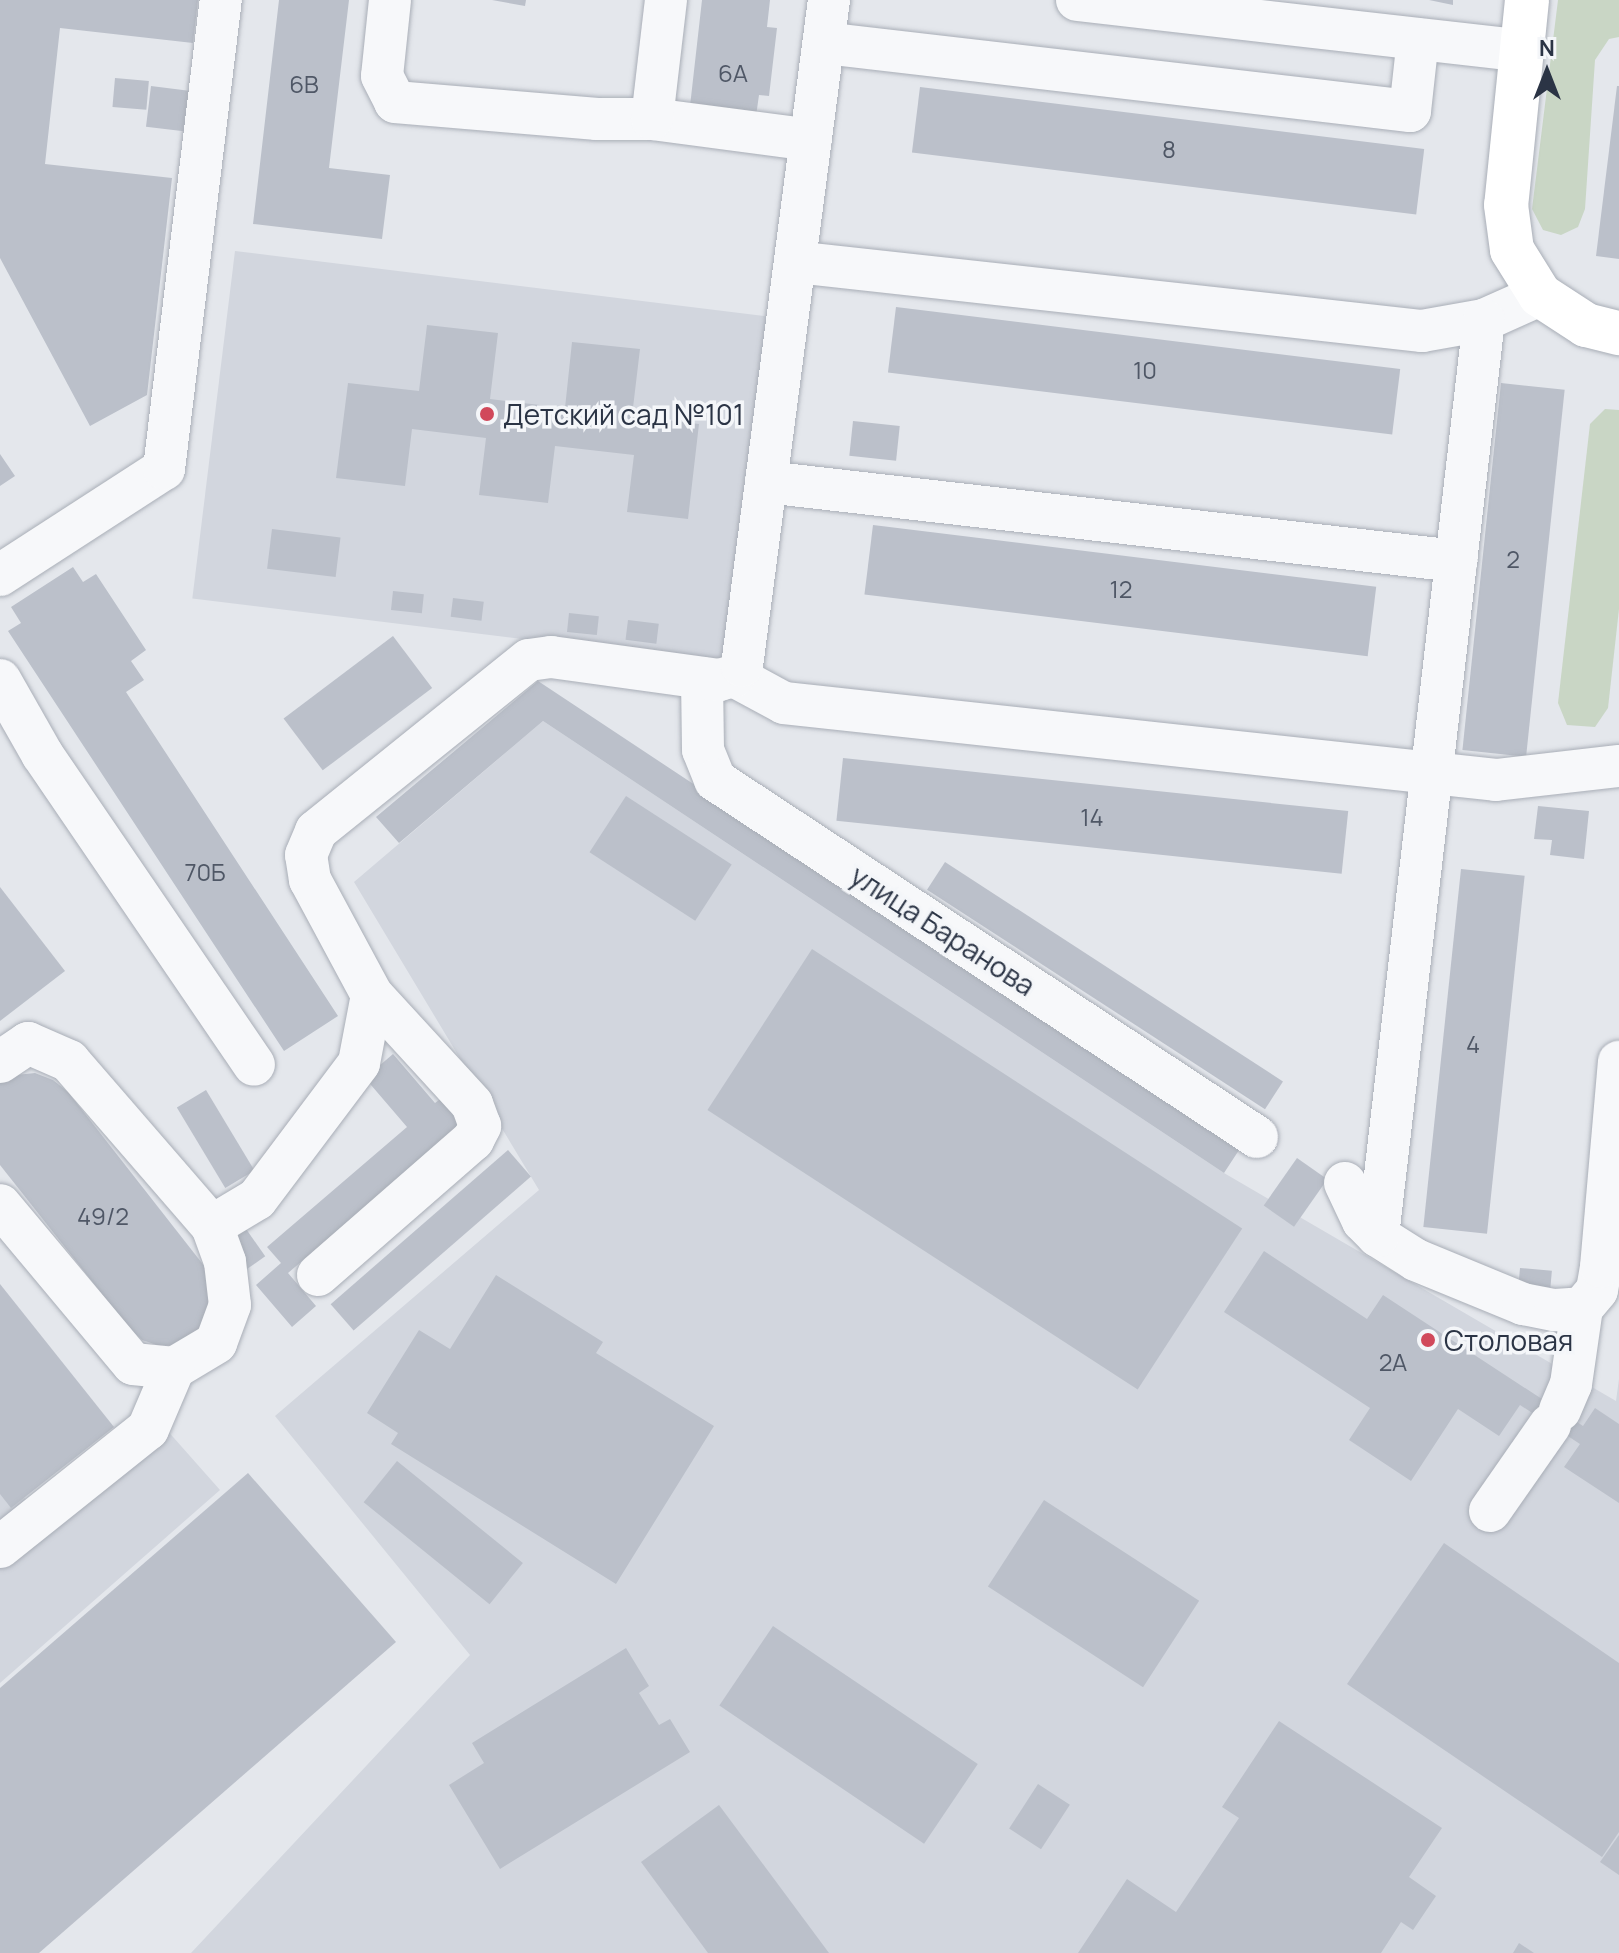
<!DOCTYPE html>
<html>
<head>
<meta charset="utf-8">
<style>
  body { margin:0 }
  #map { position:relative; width:1619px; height:1953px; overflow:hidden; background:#e4e7ec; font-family:Manrope,sans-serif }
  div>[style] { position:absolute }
  .built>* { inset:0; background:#d2d6de; transform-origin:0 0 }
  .green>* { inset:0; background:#c9d6c5 }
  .building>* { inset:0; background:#bbc0ca; transform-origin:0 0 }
  .roads { filter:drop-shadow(0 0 2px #a9aeb7) drop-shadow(0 0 2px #a9aeb7) }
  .minor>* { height:42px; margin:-21px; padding:0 21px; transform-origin:21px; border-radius:21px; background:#f7f8fa }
  .major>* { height:44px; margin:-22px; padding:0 22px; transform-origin:22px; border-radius:22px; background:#fff }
  .dots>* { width:22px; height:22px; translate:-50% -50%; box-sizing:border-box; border:4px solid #f4f6f9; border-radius:50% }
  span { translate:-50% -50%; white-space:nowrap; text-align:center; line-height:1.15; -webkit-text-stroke:7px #f4f6f9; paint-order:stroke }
  .number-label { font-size:24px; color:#4f5766 }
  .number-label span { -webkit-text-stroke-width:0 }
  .poi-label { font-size:28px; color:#2b3445 }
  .left { translate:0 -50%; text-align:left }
  .street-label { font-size:28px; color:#2b3445 }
  .north { position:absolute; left:1507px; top:32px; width:80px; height:80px; -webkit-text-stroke:6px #f4f6f9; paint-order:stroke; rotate:0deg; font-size:22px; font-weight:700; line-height:32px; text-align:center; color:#2b3445 }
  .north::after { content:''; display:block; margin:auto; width:28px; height:36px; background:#2b3445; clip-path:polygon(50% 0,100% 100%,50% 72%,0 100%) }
</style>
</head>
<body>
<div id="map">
  <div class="built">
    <div style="left:235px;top:251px;width:539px;height:350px;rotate:7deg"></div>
    <div style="clip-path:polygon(543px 721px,1224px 1173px,1616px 1401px,1619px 1379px,1619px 1953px,191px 1953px,470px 1655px,275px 1416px,539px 1190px,354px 882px)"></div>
    <div style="clip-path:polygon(166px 1429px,220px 1490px,0 1683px,0 1468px,45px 1523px)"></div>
  </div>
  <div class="green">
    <div style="clip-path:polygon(1558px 0,1619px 0,1619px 37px,1609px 39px,1595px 60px,1585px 209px,1578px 227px,1561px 235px,1543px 230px,1532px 209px)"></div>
    <div style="clip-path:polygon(1605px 409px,1619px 410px,1619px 609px,1608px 708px,1595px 727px,1567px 725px,1558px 703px,1590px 424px)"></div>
  </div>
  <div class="building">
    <div style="clip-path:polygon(0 0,198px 0,193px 43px,60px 28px,45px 164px,172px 178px,147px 395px,90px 426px,0 258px)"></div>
    <div style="clip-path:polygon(279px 0,349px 0,329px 168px,390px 175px,382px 239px,253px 224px)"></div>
    <div style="clip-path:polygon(492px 0,526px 0,525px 6px)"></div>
    <div style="clip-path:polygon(702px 0,770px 0,767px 27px,777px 28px,769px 96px,759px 95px,755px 123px,689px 115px)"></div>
    <div style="clip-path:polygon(1429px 0,1453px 0,1453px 5px)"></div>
    <div style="left:115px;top:78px;width:34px;height:29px;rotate:5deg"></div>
    <div style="left:151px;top:86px;width:38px;height:41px;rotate:7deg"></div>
    <div style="clip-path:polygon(1617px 86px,1619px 86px,1619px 259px,1596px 256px)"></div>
    <div style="left:920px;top:87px;width:508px;height:66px;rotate:7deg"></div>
    <div style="left:896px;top:307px;width:508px;height:66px;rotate:7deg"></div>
    <div style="clip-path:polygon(427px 325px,498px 333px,490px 399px,565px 408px,572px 342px,640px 349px,632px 416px,699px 424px,688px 519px,627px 512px,634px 455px,555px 446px,548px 503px,479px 495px,486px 438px,412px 429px,405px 486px,336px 478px,348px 383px,419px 391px)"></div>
    <div style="left:1501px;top:383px;width:64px;height:369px;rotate:6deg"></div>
    <div style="left:853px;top:421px;width:47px;height:35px;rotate:6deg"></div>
    <div style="clip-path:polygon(0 454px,15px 476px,0 486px)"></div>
    <div style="left:873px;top:525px;width:507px;height:70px;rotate:7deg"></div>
    <div style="left:272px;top:529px;width:69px;height:40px;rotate:7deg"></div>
    <div style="clip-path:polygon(73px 567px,83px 582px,96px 574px,146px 650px,131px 661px,144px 680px,126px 692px,338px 1016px,284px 1051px,8px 631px,21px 623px,11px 607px)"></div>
    <div style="left:393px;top:591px;width:31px;height:19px;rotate:6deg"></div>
    <div style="left:453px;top:598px;width:31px;height:19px;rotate:7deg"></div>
    <div style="left:569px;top:613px;width:30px;height:19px;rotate:6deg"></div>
    <div style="left:628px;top:620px;width:31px;height:20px;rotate:7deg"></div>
    <div style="left:393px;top:636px;width:65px;height:137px;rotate:53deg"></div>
    <div style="clip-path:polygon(538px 681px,1241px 1147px,1224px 1173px,543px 721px,399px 843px,376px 817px)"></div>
    <div style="left:843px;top:758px;width:508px;height:63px;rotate:6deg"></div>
    <div style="left:626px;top:796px;width:126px;height:67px;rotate:33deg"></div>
    <div style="clip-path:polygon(1538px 806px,1589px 811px,1584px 859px,1550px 855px,1552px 840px,1534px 839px)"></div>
    <div style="left:945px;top:862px;width:403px;height:33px;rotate:33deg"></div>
    <div style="left:1461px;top:869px;width:64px;height:360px;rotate:6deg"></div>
    <div style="clip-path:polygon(0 887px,65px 971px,0 1021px)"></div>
    <div style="left:812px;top:949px;width:513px;height:192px;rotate:33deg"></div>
    <div style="clip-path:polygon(393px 1054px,435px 1103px,443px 1097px,465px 1122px,288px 1273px,316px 1306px,292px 1327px,256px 1285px,281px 1263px,267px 1247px,407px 1127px,365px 1078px)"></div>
    <div style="clip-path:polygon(35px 1073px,53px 1080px,68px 1092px,205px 1267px,214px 1284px,209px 1322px,180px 1345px,160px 1346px,142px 1340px,128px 1327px,0 1165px,0 1083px,16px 1075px)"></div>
    <div style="left:206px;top:1090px;width:94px;height:34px;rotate:59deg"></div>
    <div style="left:508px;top:1150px;width:35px;height:235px;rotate:49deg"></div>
    <div style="left:1297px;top:1158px;width:37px;height:58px;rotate:35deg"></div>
    <div style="left:244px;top:1226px;width:37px;height:26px;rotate:55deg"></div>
    <div style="clip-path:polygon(1264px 1251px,1367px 1319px,1383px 1295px,1583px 1426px,1595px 1408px,1619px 1424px,1619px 1503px,1564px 1467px,1580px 1444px,1520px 1405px,1499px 1436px,1458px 1409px,1411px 1481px,1349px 1440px,1370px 1408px,1224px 1312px)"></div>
    <div style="left:1520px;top:1268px;width:32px;height:17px;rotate:5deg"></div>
    <div style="clip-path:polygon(496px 1275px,603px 1342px,596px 1353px,714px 1426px,616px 1584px,391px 1444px,398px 1433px,367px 1413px,419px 1330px,450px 1349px)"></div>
    <div style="clip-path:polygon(0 1284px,114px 1427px,11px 1508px,0 1494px)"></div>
    <div style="left:397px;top:1461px;width:162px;height:53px;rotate:39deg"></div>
    <div style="clip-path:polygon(248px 1473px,396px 1642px,39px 1953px,0 1953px,0 1688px)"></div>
    <div style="left:1044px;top:1500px;width:185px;height:103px;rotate:33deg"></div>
    <div style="clip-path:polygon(1444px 1543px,1619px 1663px,1619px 1832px,1602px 1857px,1347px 1684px)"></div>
    <div style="left:773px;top:1626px;width:247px;height:96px;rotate:34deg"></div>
    <div style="clip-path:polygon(626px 1648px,649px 1686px,639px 1693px,659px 1725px,670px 1719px,690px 1752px,500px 1869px,449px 1785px,484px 1763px,472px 1743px)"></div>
    <div style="clip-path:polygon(1279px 1721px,1442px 1828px,1409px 1877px,1436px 1896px,1413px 1930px,1401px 1922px,1381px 1953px,1078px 1953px,1127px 1879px,1176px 1912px,1239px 1818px,1222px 1807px)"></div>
    <div style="left:1038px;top:1784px;width:38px;height:53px;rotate:33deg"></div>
    <div style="clip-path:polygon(719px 1805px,829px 1953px,708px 1953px,641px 1862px)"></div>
    <div style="clip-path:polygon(1619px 1835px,1619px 1875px,1600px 1862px)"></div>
    <div style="clip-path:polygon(1519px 1943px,1534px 1953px,1513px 1953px)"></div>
  </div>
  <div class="roads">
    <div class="minor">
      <div style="left:390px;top:0;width:76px;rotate:96deg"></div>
      <div style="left:382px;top:76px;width:29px;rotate:63deg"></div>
      <div style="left:395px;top:102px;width:203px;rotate:4.8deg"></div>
      <div style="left:597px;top:119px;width:55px"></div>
      <div style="left:652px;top:119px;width:160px;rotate:7.5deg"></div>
      <div style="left:1077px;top:0;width:448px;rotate:6.5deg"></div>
      <div style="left:824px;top:43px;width:590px;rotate:6.62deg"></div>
      <div style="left:1410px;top:111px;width:72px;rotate:-83.7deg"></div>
      <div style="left:652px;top:119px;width:120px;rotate:-83.3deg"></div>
      <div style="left:795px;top:262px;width:631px;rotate:6.28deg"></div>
      <div style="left:1422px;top:331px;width:63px;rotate:-10.1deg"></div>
      <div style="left:1484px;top:320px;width:61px;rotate:-24.1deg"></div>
      <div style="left:766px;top:482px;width:695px;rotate:6.53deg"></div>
      <div style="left:0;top:575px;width:195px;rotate:-32.9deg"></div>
      <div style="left:164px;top:469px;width:472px;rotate:-83.1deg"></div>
      <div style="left:734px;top:676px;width:57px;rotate:28.4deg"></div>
      <div style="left:784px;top:703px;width:716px;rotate:6.17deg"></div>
      <div style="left:1496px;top:780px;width:124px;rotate:-6.5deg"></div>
      <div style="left:702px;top:678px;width:72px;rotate:89.2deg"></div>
      <div style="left:703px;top:750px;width:32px;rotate:68deg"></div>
      <div style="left:715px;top:780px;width:649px;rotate:33.37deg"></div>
      <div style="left:0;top:680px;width:85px;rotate:60.4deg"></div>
      <div style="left:42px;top:754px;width:376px;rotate:55.7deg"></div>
      <div style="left:0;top:1062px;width:34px;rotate:-34deg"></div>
      <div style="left:28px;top:1043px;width:45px;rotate:23.7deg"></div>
      <div style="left:69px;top:1061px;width:218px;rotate:49.1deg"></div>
      <div style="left:212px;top:1226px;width:38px;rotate:70deg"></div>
      <div style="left:225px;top:1262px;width:43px;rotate:83.4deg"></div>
      <div style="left:230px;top:1305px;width:40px;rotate:110.2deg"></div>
      <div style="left:216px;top:1343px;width:49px;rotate:149.2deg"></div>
      <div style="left:174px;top:1368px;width:41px;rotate:-174.4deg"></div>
      <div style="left:133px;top:1364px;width:207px;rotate:-129.9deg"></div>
      <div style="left:1345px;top:1183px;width:42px;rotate:64.7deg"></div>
      <div style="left:1363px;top:1221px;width:21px;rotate:45deg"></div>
      <div style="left:1378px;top:1236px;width:45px;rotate:32.3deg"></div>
      <div style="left:1416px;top:1260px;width:116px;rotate:22.4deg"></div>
      <div style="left:1523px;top:1304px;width:33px;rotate:11deg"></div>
      <div style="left:1555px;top:1310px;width:27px;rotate:-4deg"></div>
      <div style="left:212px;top:1226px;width:52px;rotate:-31deg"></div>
      <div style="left:257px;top:1199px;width:170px;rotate:-53.1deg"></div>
      <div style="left:359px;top:1063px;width:69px;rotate:-79.2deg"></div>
      <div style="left:372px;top:995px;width:131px;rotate:-118.3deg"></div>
      <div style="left:310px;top:880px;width:25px;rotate:-99deg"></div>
      <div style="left:306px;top:855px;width:26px;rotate:-67deg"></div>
      <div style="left:316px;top:831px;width:273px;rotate:-38.8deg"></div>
      <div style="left:529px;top:660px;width:22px;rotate:-8deg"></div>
      <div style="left:551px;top:657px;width:170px;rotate:7.8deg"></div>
      <div style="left:719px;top:680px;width:16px;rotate:-15deg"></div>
      <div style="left:734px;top:676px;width:13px;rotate:-51deg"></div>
      <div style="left:742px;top:666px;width:672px;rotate:-82.56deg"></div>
      <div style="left:1378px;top:1236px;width:922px;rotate:-83.4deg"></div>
      <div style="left:318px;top:1275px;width:206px;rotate:-41.1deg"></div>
      <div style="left:473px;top:1140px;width:16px;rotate:-63deg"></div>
      <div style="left:480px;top:1126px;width:23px;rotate:-110deg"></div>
      <div style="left:472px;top:1104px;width:148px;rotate:-132.5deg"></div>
      <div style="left:1582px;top:1308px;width:23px;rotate:-50deg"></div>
      <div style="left:1597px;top:1290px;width:23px;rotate:-80deg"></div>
      <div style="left:1601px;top:1267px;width:206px;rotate:-85deg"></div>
      <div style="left:1560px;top:1410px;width:28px;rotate:-67deg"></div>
      <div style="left:1571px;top:1384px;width:77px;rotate:-81.8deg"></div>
      <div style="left:1490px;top:1511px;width:105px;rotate:-55.1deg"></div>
      <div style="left:0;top:1547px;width:189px;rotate:-38.6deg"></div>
      <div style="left:148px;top:1429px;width:66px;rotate:-66.9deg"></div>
    </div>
    <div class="major">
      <div style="left:1527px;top:0;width:206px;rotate:95.8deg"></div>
      <div style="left:1506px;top:205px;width:45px;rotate:82.4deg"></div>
      <div style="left:1512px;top:250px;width:53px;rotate:58.1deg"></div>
      <div style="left:1540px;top:295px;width:55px;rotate:33.1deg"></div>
      <div style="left:1586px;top:325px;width:34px;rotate:14deg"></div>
    </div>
  </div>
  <div class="dots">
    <div style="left:487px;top:414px;background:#d1495b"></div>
    <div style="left:1428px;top:1340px;background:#d1495b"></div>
  </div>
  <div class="number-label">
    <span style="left:733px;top:73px">6А</span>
    <span style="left:304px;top:84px">6В</span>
    <span style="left:1169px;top:149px">8</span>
    <span style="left:1145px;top:370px">10</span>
    <span style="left:1513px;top:559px">2</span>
    <span style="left:1121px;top:589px">12</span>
    <span style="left:1092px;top:817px">14</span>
    <span style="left:205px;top:872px">70Б</span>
    <span style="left:1473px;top:1044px">4</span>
    <span style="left:103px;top:1216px">49/2</span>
    <span style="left:1393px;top:1362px">2А</span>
  </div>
  <div class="poi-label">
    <span class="left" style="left:503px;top:414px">Детский сад №101</span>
    <span class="left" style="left:1444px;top:1340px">Столовая</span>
  </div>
  <div class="street-label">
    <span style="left:943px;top:930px;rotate:33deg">улица Баранова</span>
  </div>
  <div class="north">N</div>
</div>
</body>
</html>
